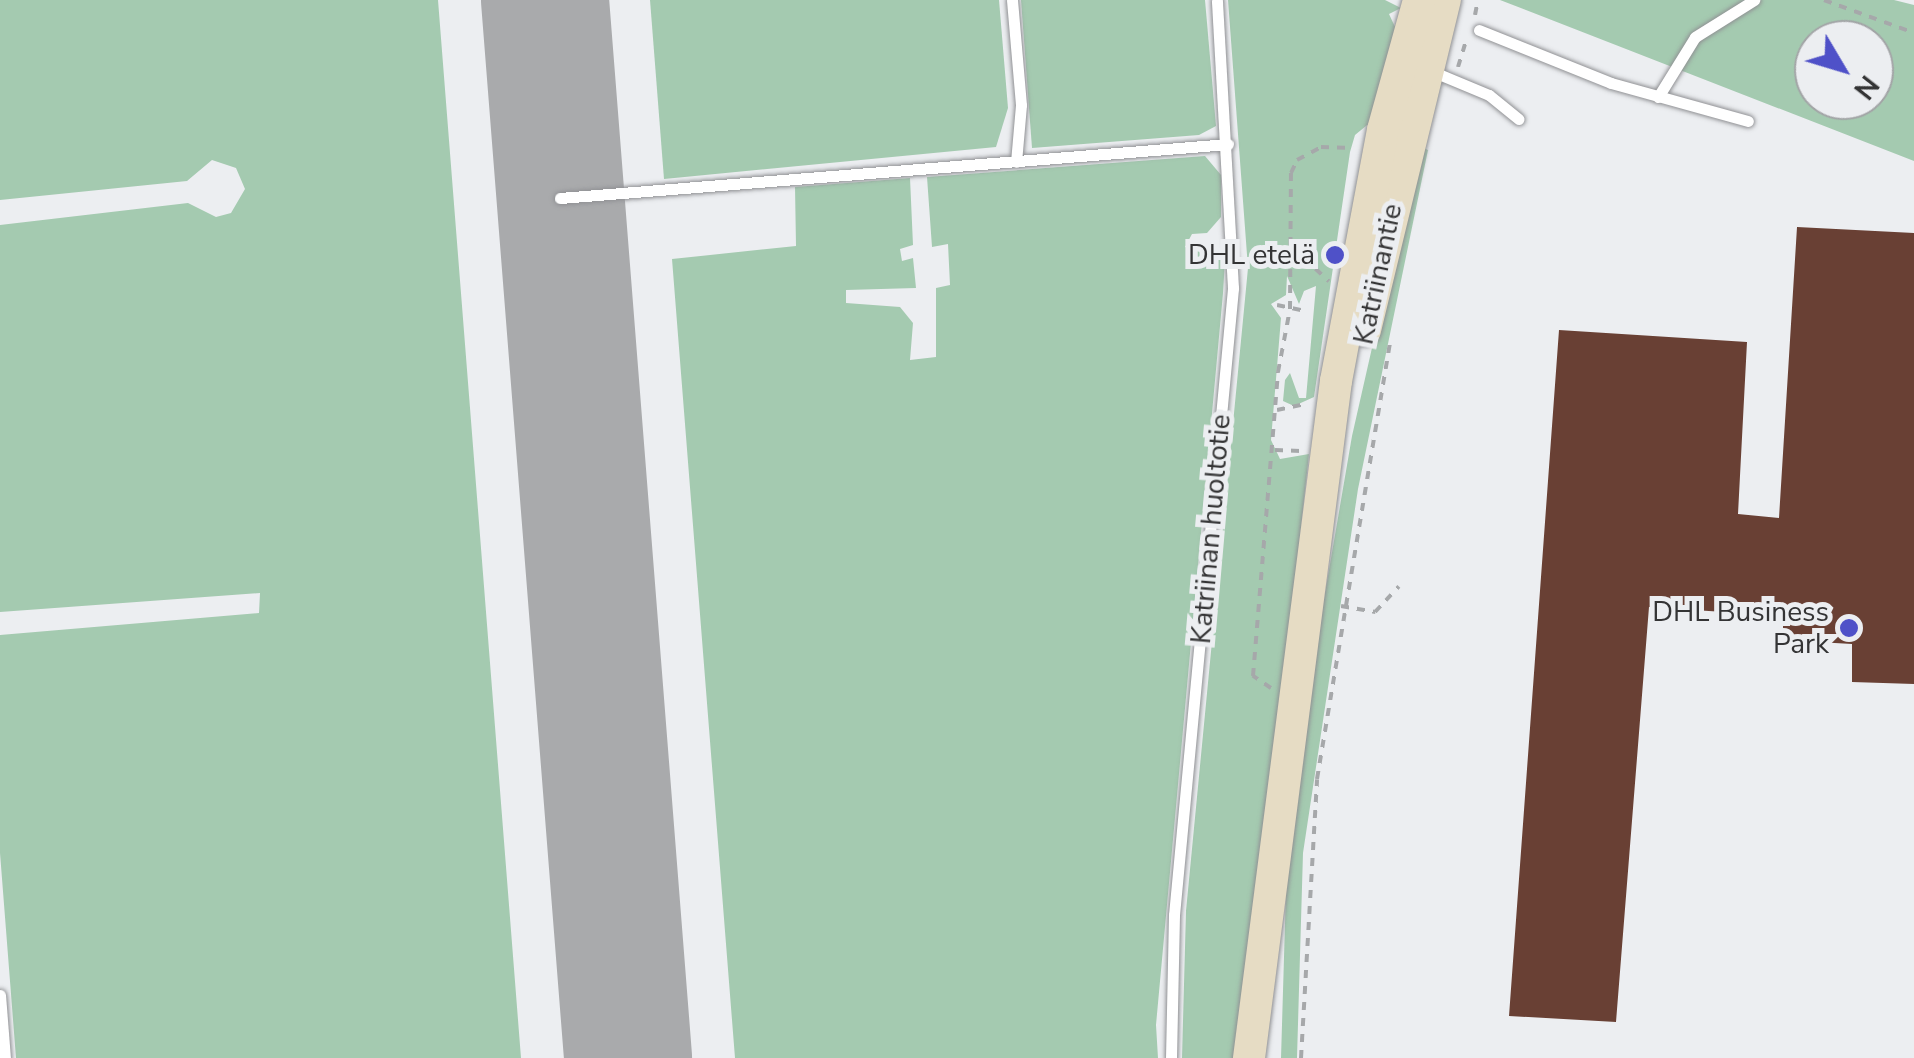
<!DOCTYPE html>
<html>
<head>
<meta charset="utf-8">
<style>
  body { margin:0 }
  #map { position:relative; width:1914px; height:1058px; overflow:hidden; background:#eceef1; font-family:"Nunito Sans",sans-serif }
  div>[style] { position:absolute }
  .green>* { inset:0; background:#a4cab0 }
  .taxiway>* { height:52px; margin:-26px; padding:0 26px; transform-origin:26px; border-radius:26px; background:#a9aaac }
  .runway>* { height:128px; margin:-64px; padding:0 64px; transform-origin:64px; border-radius:64px; background:#a9aaac }
  .building>* { inset:0; background:#694034 }
  .path>* { height:4px; margin-top:-2px; transform-origin:0; background:repeating-linear-gradient(90deg,#a6a8aa 0 8px,transparent 0 16px) }
  .roads { filter:drop-shadow(0 0 2px #909194) drop-shadow(0 0 2px #909194) }
  .service>* { height:11px; margin:-5.5px; padding:0 5.5px; transform-origin:5.5px; border-radius:5.5px; background:#fff }
  .secondary>* { height:32px; margin:-16px; padding:0 16px; transform-origin:16px; border-radius:16px; background:#e6dcc4 }
  .dots>* { width:28px; height:28px; translate:-50% -50%; box-sizing:border-box; border:5px solid #eceef1; border-radius:50% }
  span { translate:-50% -50%; white-space:nowrap; text-align:center; line-height:1.15; -webkit-text-stroke:10px #eceef1; paint-order:stroke }
  .poi-label { font-size:28px; color:#343435 }
  .right { translate:-100% -50%; text-align:right }
  .street-label { font-size:28px; color:#343435 }
  .north { position:absolute; left:1794px; top:20px; width:100px; height:100px; box-sizing:border-box; background:#eceef1; border:2px solid #a2a4a6; border-radius:50%; rotate:128deg; font-size:28px; font-weight:700; line-height:40px; text-align:center; color:#343435 }
  .north::after { content:''; display:block; margin:auto; width:35px; height:45px; background:#4f51c8; clip-path:polygon(50% 0,100% 100%,50% 72%,0 100%) }
</style>
</head>
<body>
<div id="map">
  <div class="green">
    <div style="clip-path:polygon(0 0,438px 0,521px 1058px,16px 1058px,0 853px,0 635px,259px 613px,260px 593px,0 612px,0 225px,188px 203px,216px 217px,231px 213px,245px 189px,236px 168px,212px 160px,187px 181px,0 200px)"></div>
    <div style="clip-path:polygon(650px 0,999px 0,1008px 108px,996px 147px,664px 179px)"></div>
    <div style="clip-path:polygon(1021px 0,1205px 0,1216px 126px,1199px 135px,1032px 148px)"></div>
    <div style="clip-path:polygon(1228px 0,1385px 0,1401px 8px,1389px 14px,1396px 29px,1372px 121px,1355px 135px,1350px 152px,1314px 397px,1294px 406px,1283px 401px,1285px 380px,1290px 373px,1299px 398px,1306px 398px,1316px 286px,1304px 291px,1299px 304px,1287px 276px,1286px 295px,1271px 304px,1281px 318px,1271px 440px,1280px 459px,1309px 454px,1243px 1058px,1182px 1058px,1186px 911px,1248px 268px)"></div>
    <div style="clip-path:polygon(evenodd,1500px 0,1894px 0,1914px 5px,1914px 161px,1500px 0,1814px 40px,1874px 40px,1874px 100px,1814px 100px,1814px 40px)"></div>
    <div style="clip-path:polygon(1418px 145px,1428px 150px,1358px 489px,1303px 853px,1297px 1058px,1281px 1058px,1286px 890px,1323px 605px,1352px 436px)"></div>
    <div style="clip-path:polygon(1205px 156px,1221px 175px,1221px 217px,1207px 233px,1192px 234px,1185px 247px,1225px 260px,1223px 293px,1156px 1025px,1158px 1058px,735px 1058px,672px 259px,796px 246px,795px 187px,910px 178px,913px 245px,900px 249px,902px 261px,913px 258px,916px 288px,846px 290px,846px 303px,900px 307px,913px 323px,910px 360px,936px 357px,936px 288px,950px 285px,948px 244px,932px 247px,927px 177px)"></div>
  </div>
  <div class="taxiway">
    <div style="left:533px;top:0;width:74px;rotate:76.7deg"></div>
  </div>
  <div class="runway">
    <div style="left:545px;top:0;width:1061px;rotate:85.51deg"></div>
  </div>
  <div class="building">
    <div style="clip-path:polygon(1797px 227px,1914px 233px,1914px 684px,1852px 682px,1852px 644px,1783px 640px,1783px 616px,1649px 607px,1616px 1022px,1509px 1016px,1559px 330px,1747px 342px,1738px 514px,1779px 518px)"></div>
  </div>
  <div class="path">
    <div style="left:1824px;top:0;width:96px;rotate:20.1deg"></div>
    <div style="left:1475px;top:15px;width:15px;rotate:-79deg"></div>
    <div style="left:1458px;top:67px;width:30px;rotate:-73deg"></div>
    <div style="left:1290px;top:261px;width:14px;rotate:-12deg"></div>
    <div style="left:1304px;top:258px;width:34px;rotate:43deg"></div>
    <div style="left:1277px;top:305px;width:29px;rotate:12deg"></div>
    <div style="left:1277px;top:410px;width:30px;rotate:-12deg"></div>
    <div style="left:1275px;top:450px;width:26px;rotate:2deg"></div>
    <div style="left:1341px;top:606px;width:35px;rotate:10deg"></div>
    <div style="left:1375px;top:612px;width:35px;rotate:-47deg"></div>
    <div style="left:1271px;top:688px;width:22px;rotate:-146deg"></div>
    <div style="left:1253px;top:676px;width:305px;rotate:-85.3deg"></div>
    <div style="left:1278px;top:372px;width:64px;rotate:-79.2deg"></div>
    <div style="left:1290px;top:309px;width:136px;rotate:-89.6deg"></div>
    <div style="left:1291px;top:173px;width:14px;rotate:-65deg"></div>
    <div style="left:1297px;top:160px;width:27px;rotate:-28deg"></div>
    <div style="left:1321px;top:147px;width:32px;rotate:2deg"></div>
    <div style="left:1301px;top:1058px;width:279px;rotate:-86.7deg"></div>
    <div style="left:1317px;top:779px;width:447px;rotate:-80.5deg"></div>
  </div>
  <div class="roads">
    <div class="service">
      <div style="left:1012px;top:0;width:105px;rotate:85.1deg"></div>
      <div style="left:1021px;top:105px;width:57px;rotate:95deg"></div>
      <div style="left:1479px;top:30px;width:142px;rotate:21.9deg"></div>
      <div style="left:1611px;top:83px;width:142px;rotate:15.5deg"></div>
      <div style="left:1429px;top:70px;width:65px;rotate:22.6deg"></div>
      <div style="left:1489px;top:95px;width:38px;rotate:39deg"></div>
      <div style="left:1658px;top:97px;width:70px;rotate:-58.3deg"></div>
      <div style="left:1695px;top:37px;width:70px;rotate:-32.1deg"></div>
      <div style="left:560px;top:198px;width:670px;rotate:-4.62deg"></div>
      <div style="left:0;top:995px;width:63px;rotate:85.5deg"></div>
      <div style="left:1171px;top:1058px;width:143px;rotate:-88.8deg"></div>
      <div style="left:1174px;top:915px;width:630px;rotate:-84.62deg"></div>
      <div style="left:1233px;top:288px;width:288px;rotate:-93.2deg"></div>
    </div>
    <div class="secondary">
      <div style="left:1365px;top:330px;width:340px;rotate:-76.4deg"></div>
      <div style="left:1249px;top:1058px;width:683px;rotate:-82.68deg"></div>
      <div style="left:1336px;top:381px;width:255px;rotate:-79.4deg"></div>
      <div style="left:1383px;top:130px;width:135px;rotate:-74.5deg"></div>
    </div>
  </div>
  <div class="dots">
    <div style="left:1335px;top:255px;background:#4f51c8"></div>
    <div style="left:1849px;top:628px;background:#4f51c8"></div>
  </div>
  <div class="poi-label">
    <span class="right" style="left:1315px;top:255px">DHL etelä</span>
    <span class="right" style="left:1829px;top:628px">DHL Business<br>Park</span>
  </div>
  <div class="street-label">
    <span style="left:1378px;top:274px;rotate:-78deg">Katriinantie</span>
    <span style="left:1211px;top:529px;rotate:-85deg">Katriinan huoltotie</span>
  </div>
  <div class="north">N</div>
</div>
</body>
</html>
